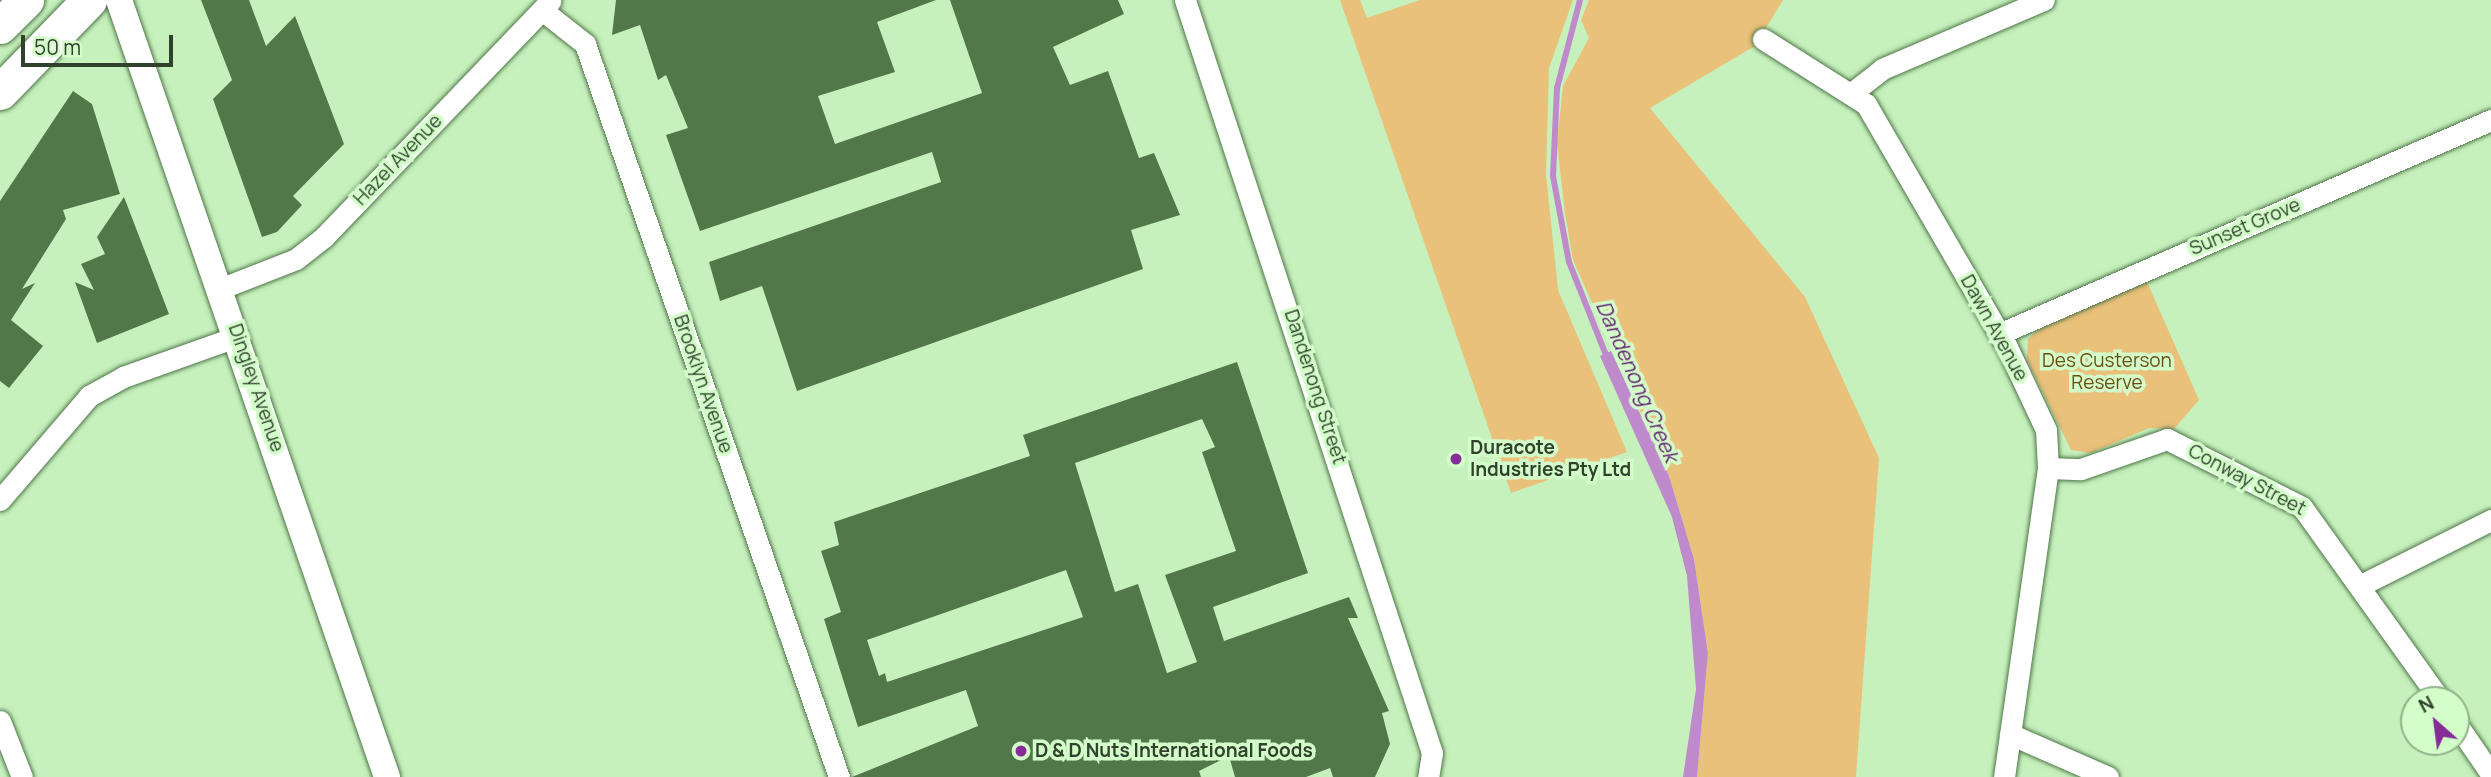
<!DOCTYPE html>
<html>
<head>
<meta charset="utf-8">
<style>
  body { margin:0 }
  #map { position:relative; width:2491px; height:777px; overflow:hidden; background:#c6f1bd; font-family:Manrope,sans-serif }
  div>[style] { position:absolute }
  .green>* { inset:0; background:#eac17b }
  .water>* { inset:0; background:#bf8acb }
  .stream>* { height:6px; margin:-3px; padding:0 3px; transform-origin:3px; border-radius:3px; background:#bf8acb }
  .building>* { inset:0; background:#52784a }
  .roads { filter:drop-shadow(0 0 2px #4f7648) drop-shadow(0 0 2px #4f7648) }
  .minor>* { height:21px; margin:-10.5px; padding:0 10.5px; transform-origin:10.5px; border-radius:10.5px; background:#fff }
  .tertiary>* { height:26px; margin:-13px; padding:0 13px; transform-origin:13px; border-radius:13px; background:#fff }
  .primary>* { height:35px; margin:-17.5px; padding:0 17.5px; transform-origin:17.5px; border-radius:17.5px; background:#fff }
  .dots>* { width:19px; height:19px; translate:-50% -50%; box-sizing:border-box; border:4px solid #d3feca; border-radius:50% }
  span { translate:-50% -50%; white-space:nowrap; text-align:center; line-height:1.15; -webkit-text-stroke:7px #d3feca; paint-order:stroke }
  .street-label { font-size:19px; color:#30412c }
  .park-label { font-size:19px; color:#6c4e13 }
  .poi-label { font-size:19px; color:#30412c; font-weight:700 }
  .left { translate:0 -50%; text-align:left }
  .water-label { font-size:21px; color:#632371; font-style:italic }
  .north { position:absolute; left:2400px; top:686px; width:70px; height:70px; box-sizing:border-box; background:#d3feca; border:2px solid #92b28b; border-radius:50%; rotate:332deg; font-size:19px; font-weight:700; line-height:28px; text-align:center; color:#30412c }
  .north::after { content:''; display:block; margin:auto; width:24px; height:32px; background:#862c98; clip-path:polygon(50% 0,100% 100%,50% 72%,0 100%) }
  .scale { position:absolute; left:21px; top:35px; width:152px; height:32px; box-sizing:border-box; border:4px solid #30412c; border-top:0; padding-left:9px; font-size:21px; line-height:24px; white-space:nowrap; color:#30412c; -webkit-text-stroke:5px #d3feca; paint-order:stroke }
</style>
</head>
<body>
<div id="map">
  <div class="green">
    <div style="clip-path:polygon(1340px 0,1360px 0,1367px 18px,1420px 0,1573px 0,1549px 68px,1546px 174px,1558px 290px,1627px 452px,1511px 493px)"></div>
    <div style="clip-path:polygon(1589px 0,1783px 0,1755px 46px,1650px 108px,1805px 297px,1879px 458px,1856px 777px,1697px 777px,1708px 653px,1694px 559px,1669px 476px,1573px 260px,1565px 213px,1557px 143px,1563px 86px,1589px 38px,1581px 20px)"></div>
    <div style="clip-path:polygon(2147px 282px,2199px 400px,2174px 429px,2149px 428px,2091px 453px,2071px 450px,2027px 360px,2028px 339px,2044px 325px)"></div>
  </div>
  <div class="water">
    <div style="clip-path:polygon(1611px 351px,1669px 476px,1694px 559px,1708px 653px,1697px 777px,1683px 777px,1696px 689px,1687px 576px,1672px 517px,1600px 356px)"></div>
  </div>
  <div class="stream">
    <div style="left:1580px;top:0;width:91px;rotate:104.6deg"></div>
    <div style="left:1557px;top:88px;width:88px;rotate:92.6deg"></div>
    <div style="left:1553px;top:176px;width:87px;rotate:79.5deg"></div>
    <div style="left:1569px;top:262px;width:105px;rotate:68.3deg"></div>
  </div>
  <div class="building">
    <div style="clip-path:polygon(201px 0,249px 0,266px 46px,295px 16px,344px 144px,293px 196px,302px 205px,277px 232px,262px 237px,213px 99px,232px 80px)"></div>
    <div style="clip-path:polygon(616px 0,936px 0,877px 22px,895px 72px,818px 96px,835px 144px,982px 93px,950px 0,1118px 0,1124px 14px,1053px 47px,1070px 85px,1108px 71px,1139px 158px,1154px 153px,1180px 215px,1131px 230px,1143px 269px,797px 391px,762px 286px,720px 301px,709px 262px,941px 182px,932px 152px,700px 231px,666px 135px,688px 128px,666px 75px,658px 80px,640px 25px,612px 35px)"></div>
    <div style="clip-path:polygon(73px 91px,92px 104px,120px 194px,63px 210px,66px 219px,22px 289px,35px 283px,11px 320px,43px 346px,9px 388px,0 381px,0 201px)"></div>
    <div style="clip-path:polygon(124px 197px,169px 314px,97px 343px,75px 282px,94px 290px,81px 264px,105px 254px,97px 237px)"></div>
    <div style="clip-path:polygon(evenodd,1237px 362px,1308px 573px,1213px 607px,1224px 641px,1349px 597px,1358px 618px,1348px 618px,1389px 711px,1382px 713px,1390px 744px,1375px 777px,1333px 777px,1330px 768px,1306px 777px,1235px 777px,1229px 756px,1199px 771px,1201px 777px,852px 777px,978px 726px,966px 690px,858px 727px,824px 619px,841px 612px,821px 551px,839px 545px,834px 522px,1030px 456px,1023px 435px,1237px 362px,1202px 419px,1215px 447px,1202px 452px,1236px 551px,1165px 575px,1197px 662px,1167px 673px,1138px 584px,1115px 592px,1075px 463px,1202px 419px,1237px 362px,1066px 570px,1083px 617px,887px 682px,885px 673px,879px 676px,867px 640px,1066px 570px)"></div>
  </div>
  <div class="roads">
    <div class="minor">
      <div style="left:1185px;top:0;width:792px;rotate:71.84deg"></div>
      <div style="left:1432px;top:753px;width:24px;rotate:99deg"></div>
      <div style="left:542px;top:10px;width:55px;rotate:38.3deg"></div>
      <div style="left:585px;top:44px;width:776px;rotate:70.89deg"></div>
      <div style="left:1763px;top:39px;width:122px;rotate:32.3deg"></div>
      <div style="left:1866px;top:104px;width:281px;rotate:59.9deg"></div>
      <div style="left:2007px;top:347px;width:92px;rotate:64.8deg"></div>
      <div style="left:2046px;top:430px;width:38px;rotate:87deg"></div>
      <div style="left:2048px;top:468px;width:312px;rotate:98.1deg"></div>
      <div style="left:1853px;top:92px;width:37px;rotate:-38deg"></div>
      <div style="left:1882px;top:69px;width:176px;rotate:-23.1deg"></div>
      <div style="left:222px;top:288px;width:79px;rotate:-21.4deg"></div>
      <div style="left:296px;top:259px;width:36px;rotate:-38deg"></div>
      <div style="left:324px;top:237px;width:327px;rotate:-46.2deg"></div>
      <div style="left:1999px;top:334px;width:537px;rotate:-23.51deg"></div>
      <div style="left:2048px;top:468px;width:33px;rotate:2deg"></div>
      <div style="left:2081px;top:469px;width:91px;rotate:-19.2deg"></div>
      <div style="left:2167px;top:439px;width:151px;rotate:26.7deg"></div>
      <div style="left:2302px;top:507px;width:237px;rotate:54.4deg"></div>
      <div style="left:0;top:500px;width:137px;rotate:-49.4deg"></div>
      <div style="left:89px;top:396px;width:39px;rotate:-29deg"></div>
      <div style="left:123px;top:377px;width:122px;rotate:-19.6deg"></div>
      <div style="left:2361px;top:585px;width:145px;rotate:-26.6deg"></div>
      <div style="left:0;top:721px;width:60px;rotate:68.6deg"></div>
      <div style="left:2456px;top:723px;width:62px;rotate:55.5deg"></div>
      <div style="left:2010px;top:734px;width:107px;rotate:23.7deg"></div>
    </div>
    <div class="tertiary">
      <div style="left:119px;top:0;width:822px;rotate:70.97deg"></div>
    </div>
    <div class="primary">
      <div style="left:0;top:26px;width:37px;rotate:-45deg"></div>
      <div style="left:0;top:92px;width:128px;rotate:-45.9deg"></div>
    </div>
  </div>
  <div class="dots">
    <div style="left:1456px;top:459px;background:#862c98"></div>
    <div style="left:1021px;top:751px;background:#862c98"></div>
  </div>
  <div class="street-label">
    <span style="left:398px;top:160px;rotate:-46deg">Hazel Avenue</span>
    <span style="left:2245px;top:227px;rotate:-23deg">Sunset Grove</span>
    <span style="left:1994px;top:328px;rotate:61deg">Dawn Avenue</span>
    <span style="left:703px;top:384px;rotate:71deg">Brooklyn Avenue</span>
    <span style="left:1315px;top:387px;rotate:72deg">Dandenong Street</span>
    <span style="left:256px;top:388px;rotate:71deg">Dingley Avenue</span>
    <span style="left:2247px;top:480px;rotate:28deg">Conway Street</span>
  </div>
  <div class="park-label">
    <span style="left:2107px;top:372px">Des Custerson<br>Reserve</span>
  </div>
  <div class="poi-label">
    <span class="left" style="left:1470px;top:459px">Duracote<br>Industries Pty Ltd</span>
    <span class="left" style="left:1035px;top:751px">D &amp; D Nuts International Foods</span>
  </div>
  <div class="water-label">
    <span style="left:1638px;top:381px;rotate:66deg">Dandenong Creek</span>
  </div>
  <div class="north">N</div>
  <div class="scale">50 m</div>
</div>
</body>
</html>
